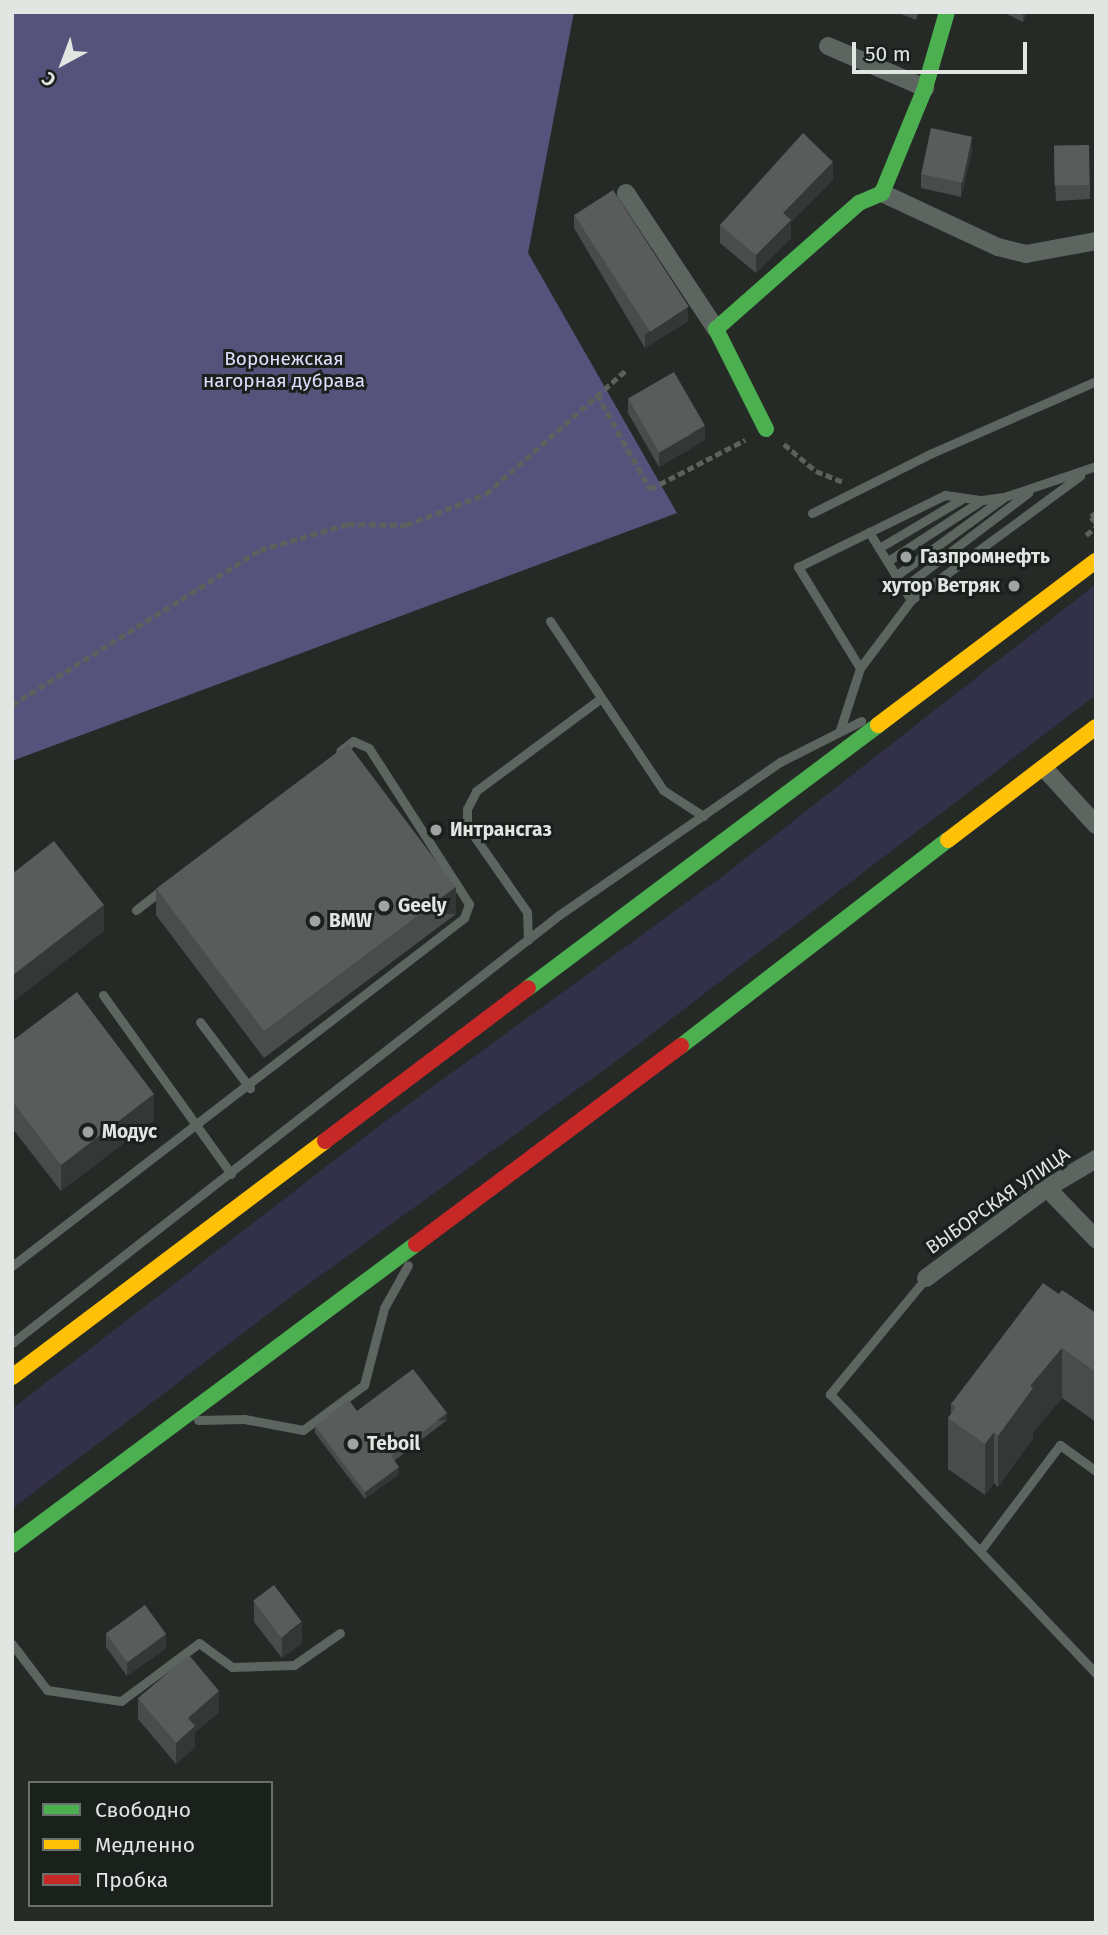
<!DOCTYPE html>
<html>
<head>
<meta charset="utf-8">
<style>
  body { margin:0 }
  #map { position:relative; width:1108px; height:1935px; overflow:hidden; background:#252a27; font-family:"Fira Sans",sans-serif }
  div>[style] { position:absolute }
  .green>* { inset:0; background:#333049 }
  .forest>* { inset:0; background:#57527b }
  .path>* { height:4.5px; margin-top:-2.25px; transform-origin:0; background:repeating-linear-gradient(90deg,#5c615e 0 7px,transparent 0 10.5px) }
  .lane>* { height:9px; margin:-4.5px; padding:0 4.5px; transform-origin:4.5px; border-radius:4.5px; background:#5d6560 }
  .street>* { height:18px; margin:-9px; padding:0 9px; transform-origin:9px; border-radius:9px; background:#5d6560 }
  .fast>* { height:16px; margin:-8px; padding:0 8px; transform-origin:8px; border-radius:8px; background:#4caf50 }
  .slow>* { height:16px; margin:-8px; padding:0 8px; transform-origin:8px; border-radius:8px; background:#ffc107 }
  .jam>* { height:16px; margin:-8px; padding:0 8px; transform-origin:8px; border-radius:8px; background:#c62828 }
  .wall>* { inset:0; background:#484c4a }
  .shaded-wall>* { inset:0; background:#333735; transform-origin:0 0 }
  .building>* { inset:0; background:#595c5a; transform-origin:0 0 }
  .dots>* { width:19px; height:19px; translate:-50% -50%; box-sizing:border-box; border:4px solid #1a211d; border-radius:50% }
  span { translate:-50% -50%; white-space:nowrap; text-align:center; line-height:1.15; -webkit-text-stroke:6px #1a211d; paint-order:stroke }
  .park-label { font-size:19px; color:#e2dffe }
  .poi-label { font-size:19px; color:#e1e6e3; font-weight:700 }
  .left { translate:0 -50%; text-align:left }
  .right { translate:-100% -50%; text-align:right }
  .street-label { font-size:19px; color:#e1e6e3 }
  .frame { position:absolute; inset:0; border:14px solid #e1e6e3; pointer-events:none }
  .legend { position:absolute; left:28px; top:1781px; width:245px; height:126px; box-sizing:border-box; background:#1a211d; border:2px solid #6a706c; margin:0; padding:9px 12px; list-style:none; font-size:21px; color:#e1e6e3 }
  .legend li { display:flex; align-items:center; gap:14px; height:35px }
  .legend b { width:35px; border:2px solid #6a706c }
  .north { position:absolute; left:28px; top:28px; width:70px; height:70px; -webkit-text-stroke:5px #1a211d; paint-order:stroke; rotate:221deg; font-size:19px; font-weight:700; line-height:28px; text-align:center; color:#e1e6e3 }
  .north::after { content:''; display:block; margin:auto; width:24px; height:32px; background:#e1e6e3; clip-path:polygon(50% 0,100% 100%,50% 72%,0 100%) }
  .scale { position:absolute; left:852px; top:42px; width:175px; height:32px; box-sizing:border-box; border:4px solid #e1e6e3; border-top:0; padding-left:9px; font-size:21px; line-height:24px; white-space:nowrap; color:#e1e6e3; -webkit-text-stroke:5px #1a211d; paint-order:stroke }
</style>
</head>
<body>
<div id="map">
  <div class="green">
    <div style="clip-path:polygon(1096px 584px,1096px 695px,616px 1061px,284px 1302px,12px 1509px,12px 1409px,384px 1122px,723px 876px)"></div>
  </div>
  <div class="forest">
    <div style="clip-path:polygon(12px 12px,574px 12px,528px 253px,677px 513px,12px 761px)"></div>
  </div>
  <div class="path">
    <div style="left:597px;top:394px;width:109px;rotate:60.8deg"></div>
    <div style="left:650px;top:489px;width:107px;rotate:-27.3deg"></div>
    <div style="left:784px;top:444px;width:42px;rotate:40.2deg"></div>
    <div style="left:816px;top:471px;width:29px;rotate:22deg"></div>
    <div style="left:1096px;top:513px;width:6px;rotate:141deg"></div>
    <div style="left:1091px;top:517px;width:7px;rotate:45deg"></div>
    <div style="left:1086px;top:535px;width:13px;rotate:-39deg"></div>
    <div style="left:12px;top:705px;width:292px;rotate:-32deg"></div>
    <div style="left:260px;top:550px;width:92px;rotate:-16.5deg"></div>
    <div style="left:348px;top:524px;width:58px;rotate:1deg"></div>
    <div style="left:406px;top:525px;width:86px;rotate:-21.2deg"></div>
    <div style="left:486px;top:494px;width:186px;rotate:-41.5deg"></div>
  </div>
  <div class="lane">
    <div style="left:812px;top:513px;width:134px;rotate:-26.6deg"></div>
    <div style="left:932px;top:453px;width:179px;rotate:-23.7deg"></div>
    <div style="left:869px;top:532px;width:80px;rotate:58.3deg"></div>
    <div style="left:879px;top:548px;width:96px;rotate:-30.6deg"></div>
    <div style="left:888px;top:561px;width:112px;rotate:-33deg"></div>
    <div style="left:897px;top:575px;width:131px;rotate:-36deg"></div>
    <div style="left:904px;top:587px;width:156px;rotate:-37.2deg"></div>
    <div style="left:550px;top:621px;width:203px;rotate:56.2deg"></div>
    <div style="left:663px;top:790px;width:48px;rotate:33deg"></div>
    <div style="left:860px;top:668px;width:119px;rotate:-121.5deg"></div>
    <div style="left:798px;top:567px;width:164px;rotate:-26.1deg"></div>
    <div style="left:945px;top:495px;width:37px;rotate:8deg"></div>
    <div style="left:982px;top:500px;width:22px;rotate:-8deg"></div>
    <div style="left:1004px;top:497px;width:94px;rotate:-18.6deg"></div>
    <div style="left:840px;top:730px;width:65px;rotate:-72.1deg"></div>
    <div style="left:860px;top:668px;width:85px;rotate:-53.1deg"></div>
    <div style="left:911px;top:600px;width:210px;rotate:-36.3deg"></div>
    <div style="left:136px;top:910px;width:34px;rotate:-38deg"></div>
    <div style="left:528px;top:940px;width:28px;rotate:-92deg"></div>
    <div style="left:527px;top:912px;width:105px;rotate:-124.9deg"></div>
    <div style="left:467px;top:826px;width:17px;rotate:-90deg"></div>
    <div style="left:467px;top:809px;width:20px;rotate:-63deg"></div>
    <div style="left:476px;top:791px;width:154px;rotate:-36.6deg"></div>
    <div style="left:103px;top:995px;width:220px;rotate:54.4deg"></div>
    <div style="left:200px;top:1022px;width:83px;rotate:52.9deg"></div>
    <div style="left:12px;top:1266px;width:570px;rotate:-37.59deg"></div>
    <div style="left:464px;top:918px;width:15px;rotate:-70deg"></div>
    <div style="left:469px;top:904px;width:185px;rotate:-122.7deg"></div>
    <div style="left:369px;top:748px;width:17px;rotate:-156deg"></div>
    <div style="left:353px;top:741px;width:16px;rotate:142deg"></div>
    <div style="left:926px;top:1278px;width:151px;rotate:129.6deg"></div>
    <div style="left:830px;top:1394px;width:385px;rotate:46.4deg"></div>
    <div style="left:12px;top:1343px;width:695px;rotate:-38.04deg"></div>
    <div style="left:559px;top:915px;width:269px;rotate:-34.7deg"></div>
    <div style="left:780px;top:762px;width:91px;rotate:-26.8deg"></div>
    <div style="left:198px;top:1420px;width:46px;rotate:-1.2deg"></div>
    <div style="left:244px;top:1419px;width:60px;rotate:10.6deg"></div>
    <div style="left:303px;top:1430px;width:76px;rotate:-36.4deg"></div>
    <div style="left:364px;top:1385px;width:80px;rotate:-75.4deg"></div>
    <div style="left:384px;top:1308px;width:49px;rotate:-60.8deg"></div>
    <div style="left:980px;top:1551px;width:133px;rotate:-53deg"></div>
    <div style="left:1060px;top:1445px;width:44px;rotate:35.8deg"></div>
    <div style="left:12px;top:1644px;width:58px;rotate:52.7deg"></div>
    <div style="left:47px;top:1690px;width:75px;rotate:8.5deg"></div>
    <div style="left:121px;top:1701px;width:97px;rotate:-36.6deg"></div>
    <div style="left:199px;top:1643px;width:41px;rotate:36deg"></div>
    <div style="left:232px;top:1667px;width:62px;rotate:-1.8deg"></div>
    <div style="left:294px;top:1665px;width:56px;rotate:-34.8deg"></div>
  </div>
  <div class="street">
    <div style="left:828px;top:46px;width:106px;rotate:23.4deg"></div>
    <div style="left:626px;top:193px;width:163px;rotate:56.5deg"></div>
    <div style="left:882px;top:193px;width:128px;rotate:25deg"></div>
    <div style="left:998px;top:247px;width:29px;rotate:14deg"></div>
    <div style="left:1026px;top:254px;width:71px;rotate:-10.5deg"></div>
    <div style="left:1044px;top:768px;width:77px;rotate:47.6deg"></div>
    <div style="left:1047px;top:1188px;width:71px;rotate:46.1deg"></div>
    <div style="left:926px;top:1278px;width:151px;rotate:-36.6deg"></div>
    <div style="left:1047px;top:1188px;width:57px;rotate:-30.6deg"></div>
  </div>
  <div class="fast">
    <div style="left:766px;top:429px;width:112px;rotate:-116.6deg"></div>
    <div style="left:716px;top:329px;width:191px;rotate:-41.4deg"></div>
    <div style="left:859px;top:203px;width:25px;rotate:-23deg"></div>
    <div style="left:882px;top:193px;width:113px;rotate:-67.7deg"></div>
    <div style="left:925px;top:88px;width:79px;rotate:-73.9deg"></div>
    <div style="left:528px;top:988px;width:438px;rotate:-36.9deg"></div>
    <div style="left:681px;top:1046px;width:337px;rotate:-37.7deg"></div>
    <div style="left:12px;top:1545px;width:504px;rotate:-36.69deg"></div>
  </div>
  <div class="slow">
    <div style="left:878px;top:725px;width:273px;rotate:-37deg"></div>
    <div style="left:948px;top:840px;width:186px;rotate:-37.4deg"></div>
    <div style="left:12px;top:1377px;width:392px;rotate:-37deg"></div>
  </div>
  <div class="jam">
    <div style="left:325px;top:1141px;width:254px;rotate:-37deg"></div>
    <div style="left:416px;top:1244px;width:331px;rotate:-36.8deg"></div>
  </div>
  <div class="wall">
    <div style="clip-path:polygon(896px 12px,919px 12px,916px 20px)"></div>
    <div style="clip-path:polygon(1002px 12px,1027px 12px,1023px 22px)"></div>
    <div style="clip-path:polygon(972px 151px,961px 197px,921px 188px,921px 174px)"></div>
    <div style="clip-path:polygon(1054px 161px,1090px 185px,1090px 199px,1056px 201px)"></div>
    <div style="clip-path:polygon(833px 180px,791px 222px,791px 238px,756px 273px,720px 243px,720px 225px)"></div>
    <div style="clip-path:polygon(574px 214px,688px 321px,645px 348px,574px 228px)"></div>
    <div style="clip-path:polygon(628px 399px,705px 440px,659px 467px,628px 413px)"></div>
    <div style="clip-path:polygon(156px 888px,456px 914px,264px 1058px,156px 915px)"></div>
    <div style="clip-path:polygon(12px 1041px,154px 1120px,61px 1191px,12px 1128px)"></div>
    <div style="clip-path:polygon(1059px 1294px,1096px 1313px,1096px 1422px,1062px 1398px,1033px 1432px,1033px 1438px,998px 1487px,994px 1483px,985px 1495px,948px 1469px,948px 1418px,951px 1414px,951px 1404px)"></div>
    <div style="clip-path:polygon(447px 1420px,394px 1461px,399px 1474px,365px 1499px,315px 1433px,315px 1426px)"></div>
    <div style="clip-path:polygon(254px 1601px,302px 1643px,282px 1658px,254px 1622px)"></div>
    <div style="clip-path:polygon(106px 1633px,166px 1648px,127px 1676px,106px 1647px)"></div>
    <div style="clip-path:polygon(138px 1698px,219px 1712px,195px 1732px,195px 1747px,176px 1764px,138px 1719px)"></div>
  </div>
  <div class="shaded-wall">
    <div style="clip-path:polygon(1023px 12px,1027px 12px,1023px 22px)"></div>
    <div style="clip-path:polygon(972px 137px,972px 151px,961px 197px,961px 183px)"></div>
    <div style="clip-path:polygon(833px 162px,833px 180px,791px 222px,791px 238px,756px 273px,756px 255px,783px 213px)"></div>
    <div style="clip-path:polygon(688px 307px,688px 321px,645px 348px,645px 334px)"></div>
    <div style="clip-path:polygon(705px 426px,705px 440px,659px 467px,659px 453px)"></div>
    <div style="left:456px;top:887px;width:27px;height:240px;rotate:90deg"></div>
    <div style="clip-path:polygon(104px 905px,104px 931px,12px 1003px,12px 976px)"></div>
    <div style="clip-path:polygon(154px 1094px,154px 1120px,61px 1191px,61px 1165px)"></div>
    <div style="clip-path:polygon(1062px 1348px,1062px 1398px,1033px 1432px,1033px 1438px,998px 1487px,998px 1436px,1030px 1386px)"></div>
    <div style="left:447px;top:1413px;width:7px;height:71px;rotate:90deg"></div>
    <div style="clip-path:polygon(994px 1432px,994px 1483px,985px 1495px,985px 1444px)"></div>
    <div style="clip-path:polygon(399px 1467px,399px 1474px,365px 1499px,365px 1492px)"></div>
    <div style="clip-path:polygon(302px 1622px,302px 1643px,282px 1658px,282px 1638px)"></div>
    <div style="clip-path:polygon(166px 1634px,166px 1648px,127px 1676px,127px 1662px)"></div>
    <div style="clip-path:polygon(219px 1691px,219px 1712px,195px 1732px,195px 1747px,176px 1764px,176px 1743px,188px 1718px)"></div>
  </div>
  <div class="building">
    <div style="left:931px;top:128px;width:42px;height:47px;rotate:12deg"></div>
    <div style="clip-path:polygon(803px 133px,833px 162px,783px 213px,791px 220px,756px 255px,720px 225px)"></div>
    <div style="left:1089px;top:145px;width:40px;height:35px;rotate:89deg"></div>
    <div style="left:613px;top:190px;width:139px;height:46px;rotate:57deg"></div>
    <div style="left:674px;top:372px;width:62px;height:53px;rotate:60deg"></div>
    <div style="left:348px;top:744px;width:179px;height:240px;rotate:53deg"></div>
    <div style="clip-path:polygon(54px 841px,104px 905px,12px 976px,12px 874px)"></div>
    <div style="clip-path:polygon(77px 992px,154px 1094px,61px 1165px,12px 1101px,12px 1041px)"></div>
    <div style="clip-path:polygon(1043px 1283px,1059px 1294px,1062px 1290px,1096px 1313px,1096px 1372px,1062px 1348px,1030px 1386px,1033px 1388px,998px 1436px,994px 1432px,985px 1444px,948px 1418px,956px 1407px,951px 1404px)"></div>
    <div style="clip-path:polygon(413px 1369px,447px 1413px,391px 1456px,399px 1467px,365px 1492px,315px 1426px,349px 1400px,357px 1411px)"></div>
    <div style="left:274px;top:1585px;width:46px;height:26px;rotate:53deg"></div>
    <div style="left:145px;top:1605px;width:36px;height:48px;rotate:54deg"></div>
    <div style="clip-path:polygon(189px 1655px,219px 1691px,188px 1718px,195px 1726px,176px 1743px,138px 1698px)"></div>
  </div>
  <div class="dots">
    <div style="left:906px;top:557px;background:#9fa4a1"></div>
    <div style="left:1014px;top:586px;background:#9fa4a1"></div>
    <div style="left:436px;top:830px;background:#9fa4a1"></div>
    <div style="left:384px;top:906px;background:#9fa4a1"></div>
    <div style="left:315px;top:921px;background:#9fa4a1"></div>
    <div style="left:88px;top:1132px;background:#9fa4a1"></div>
    <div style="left:353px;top:1444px;background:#9fa4a1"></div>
  </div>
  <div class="park-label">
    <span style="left:284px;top:370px">Воронежская<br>нагорная дубрава</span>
  </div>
  <div class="poi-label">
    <span class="left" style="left:920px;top:557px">Газпромнефть</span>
    <span class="right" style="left:1000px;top:586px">хутор Ветряк</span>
    <span class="left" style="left:450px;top:830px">Интрансгаз</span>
    <span class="left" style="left:398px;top:906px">Geely</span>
    <span class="left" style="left:329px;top:921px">BMW</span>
    <span class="left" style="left:102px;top:1132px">Модус</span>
    <span class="left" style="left:367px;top:1444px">Teboil</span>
  </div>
  <div class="street-label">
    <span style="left:998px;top:1201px;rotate:-35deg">ВЫБОРСКАЯ УЛИЦА</span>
  </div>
  <div class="frame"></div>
  <ul class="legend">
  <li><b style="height:9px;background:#4caf50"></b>Свободно</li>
  <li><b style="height:9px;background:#ffc107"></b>Медленно</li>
  <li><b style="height:9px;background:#c62828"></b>Пробка</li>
  </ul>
  <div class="north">С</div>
  <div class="scale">50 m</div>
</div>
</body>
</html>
